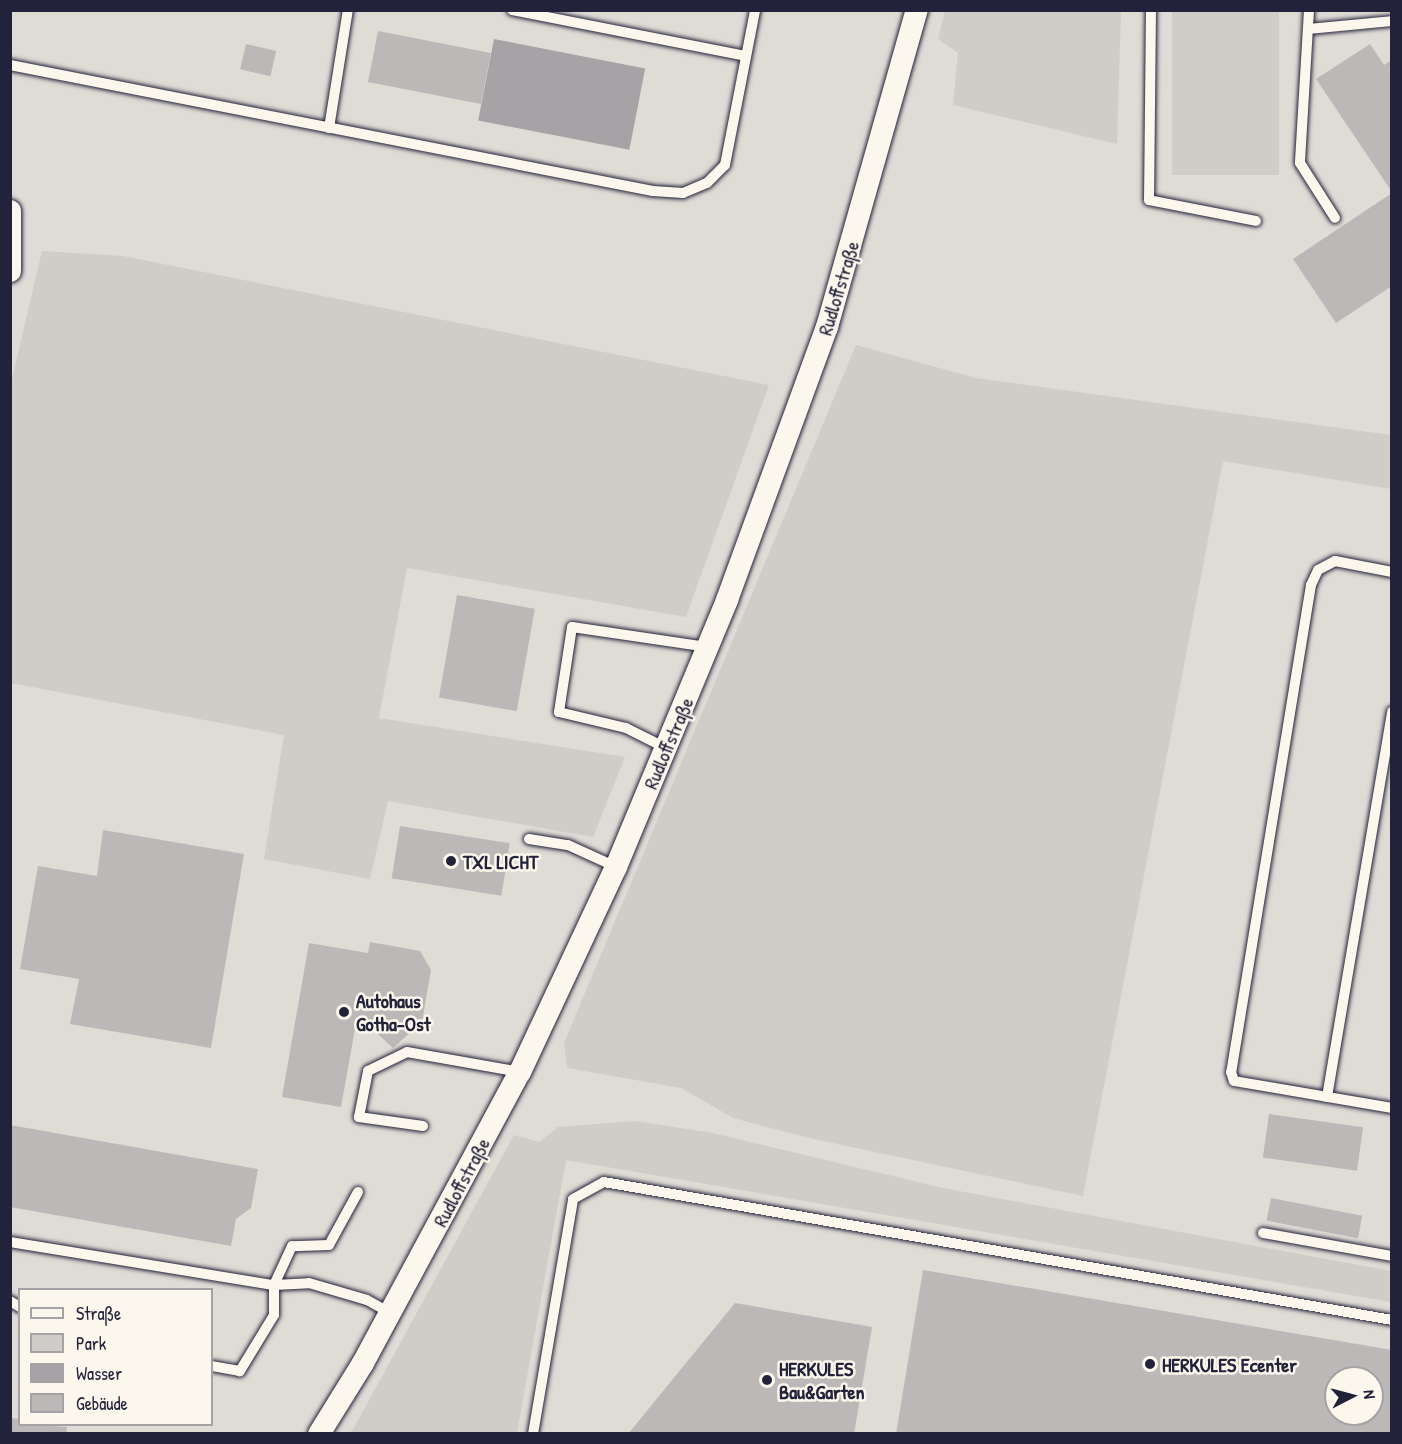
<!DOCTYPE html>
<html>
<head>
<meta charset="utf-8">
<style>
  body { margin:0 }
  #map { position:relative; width:1402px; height:1444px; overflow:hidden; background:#eeeae2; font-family:"Patrick Hand",sans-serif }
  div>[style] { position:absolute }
  .built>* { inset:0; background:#dfdbd5 }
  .green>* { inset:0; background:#d0cdc9; transform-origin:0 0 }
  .water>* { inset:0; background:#a6a3a7; transform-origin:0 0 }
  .building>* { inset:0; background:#bcb8b8; transform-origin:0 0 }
  .roads { filter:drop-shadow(0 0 2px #22223b) drop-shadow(0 0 2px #22223b) }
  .service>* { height:10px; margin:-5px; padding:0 5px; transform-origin:5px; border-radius:5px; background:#fbf7ec }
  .minor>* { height:22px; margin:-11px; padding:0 11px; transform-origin:11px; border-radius:11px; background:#fbf7ec }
  .dots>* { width:16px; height:16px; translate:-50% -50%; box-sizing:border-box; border:3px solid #fbf7ec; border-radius:50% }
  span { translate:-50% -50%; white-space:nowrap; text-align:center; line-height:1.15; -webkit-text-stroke:5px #fbf7ec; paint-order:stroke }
  .street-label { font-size:20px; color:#22223b }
  .poi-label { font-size:20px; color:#22223b; font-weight:700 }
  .left { translate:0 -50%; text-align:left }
  .frame { position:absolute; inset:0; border:12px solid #22223b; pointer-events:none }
  .legend { position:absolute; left:18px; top:1288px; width:195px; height:138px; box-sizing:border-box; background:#fbf7ec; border:2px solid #a4a2a5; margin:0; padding:8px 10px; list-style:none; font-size:18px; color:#22223b }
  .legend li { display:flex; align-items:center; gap:12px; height:30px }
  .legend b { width:30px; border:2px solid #a4a2a5 }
  .north { position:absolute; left:1324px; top:1366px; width:60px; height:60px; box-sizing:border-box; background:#fbf7ec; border:2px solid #a4a2a5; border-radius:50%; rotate:84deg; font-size:16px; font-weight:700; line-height:24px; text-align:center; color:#22223b }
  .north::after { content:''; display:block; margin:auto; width:21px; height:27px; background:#22223b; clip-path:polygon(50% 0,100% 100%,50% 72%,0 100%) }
</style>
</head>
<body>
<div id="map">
  <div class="built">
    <div style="clip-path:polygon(evenodd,10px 11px,1391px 11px,1391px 1433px,11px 1433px,10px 11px,20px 1290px,212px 1290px,212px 1424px,20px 1424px,20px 1290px,10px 11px,1336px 1378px,1372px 1378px,1372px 1414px,1336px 1414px,1336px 1378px)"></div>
  </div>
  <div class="green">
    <div style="clip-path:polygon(945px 11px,1121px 11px,1117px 144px,953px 105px,958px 53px,938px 39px)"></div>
    <div style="left:1172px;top:11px;width:107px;height:164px"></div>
    <div style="clip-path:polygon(42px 251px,123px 256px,769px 385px,686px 617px,407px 568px,379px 718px,625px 757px,593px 837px,388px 801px,370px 879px,264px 859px,284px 735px,11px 683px,11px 383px)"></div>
    <div style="clip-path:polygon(856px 345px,976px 378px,1391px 435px,1391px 489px,1223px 461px,1083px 1196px,809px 1138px,733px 1118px,681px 1088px,567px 1068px,564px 1043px)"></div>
    <div style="clip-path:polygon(635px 1121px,713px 1133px,943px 1188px,1391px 1271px,1391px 1302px,566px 1160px,517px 1433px,351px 1433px,514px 1135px,539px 1142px,558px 1127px)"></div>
  </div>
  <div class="water">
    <div style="left:494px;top:39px;width:154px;height:83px;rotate:11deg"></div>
  </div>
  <div class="building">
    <div style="left:378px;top:31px;width:115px;height:52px;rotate:11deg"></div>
    <div style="left:246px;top:44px;width:31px;height:26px;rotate:13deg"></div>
    <div style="clip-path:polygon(1370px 44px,1384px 65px,1392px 60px,1392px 192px,1316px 79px)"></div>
    <div style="clip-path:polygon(1392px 193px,1392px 286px,1336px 323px,1293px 259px)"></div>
    <div style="left:457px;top:595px;width:79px;height:104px;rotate:10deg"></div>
    <div style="left:400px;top:826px;width:111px;height:53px;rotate:9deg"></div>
    <div style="clip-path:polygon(103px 830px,244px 854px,211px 1048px,70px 1024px,79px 979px,20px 969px,38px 866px,97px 876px)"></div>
    <div style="clip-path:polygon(370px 942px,420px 951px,431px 970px,422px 1022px,393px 1048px,368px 1025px,356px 1023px,341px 1107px,282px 1097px,309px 943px,368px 953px)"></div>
    <div style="left:1269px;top:1114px;width:95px;height:44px;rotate:8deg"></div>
    <div style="clip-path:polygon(10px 1125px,258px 1169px,251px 1208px,236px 1219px,231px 1246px,10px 1207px)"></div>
    <div style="left:1271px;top:1198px;width:93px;height:23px;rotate:11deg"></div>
    <div style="clip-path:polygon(evenodd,923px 1270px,1392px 1350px,1392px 1434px,896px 1434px,923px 1270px,1336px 1378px,1372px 1378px,1372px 1414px,1336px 1414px,1336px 1378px)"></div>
    <div style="clip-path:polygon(735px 1303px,872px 1327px,854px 1434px,628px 1434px)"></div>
    <div style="clip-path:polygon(10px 1418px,20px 1419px,20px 1424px,67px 1427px,66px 1434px,10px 1434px)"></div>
  </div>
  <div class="roads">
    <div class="service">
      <div style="left:512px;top:10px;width:238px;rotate:11.1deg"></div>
      <div style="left:1151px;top:10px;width:190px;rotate:90.6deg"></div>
      <div style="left:1149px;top:200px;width:109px;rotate:11.1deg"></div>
      <div style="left:1309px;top:10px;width:153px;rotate:93.4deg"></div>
      <div style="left:1300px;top:163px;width:65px;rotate:57.5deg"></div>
      <div style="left:1308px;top:29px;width:84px;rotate:-5.4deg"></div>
      <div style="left:10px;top:65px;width:655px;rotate:11.09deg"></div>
      <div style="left:653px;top:191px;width:30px;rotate:4deg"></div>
      <div style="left:683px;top:193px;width:26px;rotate:-23deg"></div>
      <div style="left:707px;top:183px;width:25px;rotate:-45deg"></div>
      <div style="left:725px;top:165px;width:158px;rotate:-79deg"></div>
      <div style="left:329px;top:128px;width:120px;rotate:-80.9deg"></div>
      <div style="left:1392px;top:572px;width:58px;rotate:-169.1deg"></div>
      <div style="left:1335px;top:561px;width:19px;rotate:152deg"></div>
      <div style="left:1318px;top:570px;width:17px;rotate:115deg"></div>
      <div style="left:1311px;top:585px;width:494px;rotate:99.3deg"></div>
      <div style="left:1231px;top:1072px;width:9px;rotate:72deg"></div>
      <div style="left:1234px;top:1081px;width:160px;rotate:9.7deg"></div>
      <div style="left:666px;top:748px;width:45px;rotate:-153.4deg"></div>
      <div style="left:626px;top:728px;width:69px;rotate:-166.6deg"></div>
      <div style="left:559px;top:712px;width:86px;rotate:-81.3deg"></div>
      <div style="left:572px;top:627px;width:136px;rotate:8.4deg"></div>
      <div style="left:529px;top:839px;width:39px;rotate:9deg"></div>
      <div style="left:568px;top:845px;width:53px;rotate:24.6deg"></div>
      <div style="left:1327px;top:1097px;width:391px;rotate:-80.4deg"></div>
      <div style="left:423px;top:1126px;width:65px;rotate:-172deg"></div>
      <div style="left:359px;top:1117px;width:47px;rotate:-78.9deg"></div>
      <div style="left:368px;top:1071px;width:43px;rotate:-26deg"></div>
      <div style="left:407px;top:1052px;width:115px;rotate:10deg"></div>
      <div style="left:358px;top:1192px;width:60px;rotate:118.7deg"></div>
      <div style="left:329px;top:1245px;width:37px;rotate:178deg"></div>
      <div style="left:292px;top:1246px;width:43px;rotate:114.8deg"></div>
      <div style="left:274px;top:1285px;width:35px;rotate:-3deg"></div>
      <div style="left:309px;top:1283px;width:60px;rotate:16.3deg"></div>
      <div style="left:367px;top:1300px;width:26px;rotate:29deg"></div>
      <div style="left:1263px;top:1233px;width:131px;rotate:10.1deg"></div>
      <div style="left:10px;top:1242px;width:267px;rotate:9.3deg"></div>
      <div style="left:274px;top:1285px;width:30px;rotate:90deg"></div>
      <div style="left:274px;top:1315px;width:66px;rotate:121.3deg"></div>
      <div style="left:240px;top:1371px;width:28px;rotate:-170deg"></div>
      <div style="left:10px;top:1301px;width:12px;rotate:31deg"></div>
      <div style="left:533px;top:1434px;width:238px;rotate:-80.3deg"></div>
      <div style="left:573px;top:1199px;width:35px;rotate:-29deg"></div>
      <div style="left:604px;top:1182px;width:800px;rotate:9.93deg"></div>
    </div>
    <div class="minor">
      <div style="left:10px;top:211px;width:60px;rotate:90deg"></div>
      <div style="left:319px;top:1434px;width:84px;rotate:-58.2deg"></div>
      <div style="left:363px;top:1363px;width:331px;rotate:-61.7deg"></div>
      <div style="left:520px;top:1072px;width:226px;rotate:-64.9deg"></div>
      <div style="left:616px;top:867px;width:289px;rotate:-67.4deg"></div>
      <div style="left:727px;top:600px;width:291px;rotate:-69.9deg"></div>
      <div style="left:827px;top:327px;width:330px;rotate:-74.2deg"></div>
    </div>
  </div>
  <div class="dots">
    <div style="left:451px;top:861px;background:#22223b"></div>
    <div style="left:344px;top:1012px;background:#22223b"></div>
    <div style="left:1150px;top:1364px;background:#22223b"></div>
    <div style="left:767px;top:1380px;background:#22223b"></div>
  </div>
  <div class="street-label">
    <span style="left:838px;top:288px;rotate:-73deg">Rudloffstraße</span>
    <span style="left:668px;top:743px;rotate:-67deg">Rudloffstraße</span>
    <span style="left:461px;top:1182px;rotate:-62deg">Rudloffstraße</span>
  </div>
  <div class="poi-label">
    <span class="left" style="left:463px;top:861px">TXL LICHT</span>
    <span class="left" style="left:356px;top:1012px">Autohaus<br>Gotha-Ost</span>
    <span class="left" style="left:1162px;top:1364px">HERKULES Ecenter</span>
    <span class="left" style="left:779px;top:1380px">HERKULES<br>Bau&amp;Garten</span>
  </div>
  <div class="frame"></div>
  <ul class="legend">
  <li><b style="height:8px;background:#fbf7ec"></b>Straße</li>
  <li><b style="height:16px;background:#d0cdc9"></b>Park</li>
  <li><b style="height:16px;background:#a6a3a7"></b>Wasser</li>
  <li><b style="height:16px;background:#bcb8b8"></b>Gebäude</li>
  </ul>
  <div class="north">N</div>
</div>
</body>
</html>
